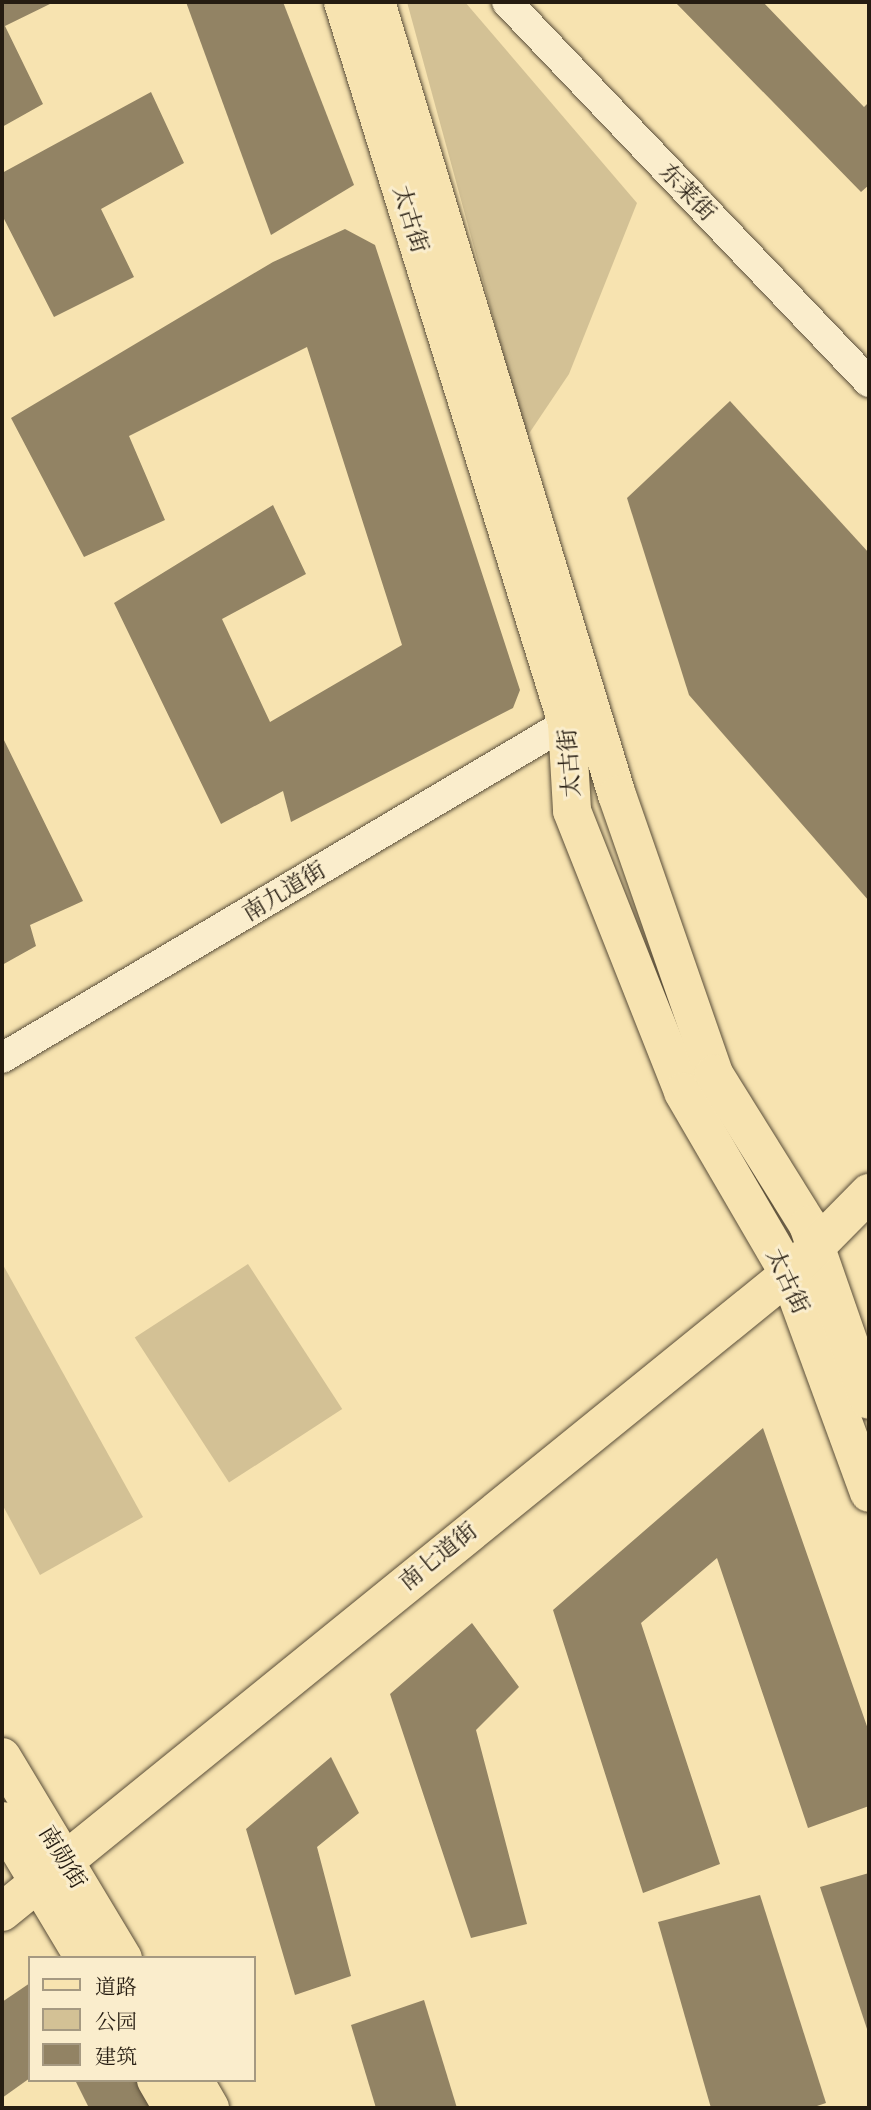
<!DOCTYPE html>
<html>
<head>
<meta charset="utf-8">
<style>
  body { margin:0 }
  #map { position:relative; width:871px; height:2110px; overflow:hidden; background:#f7e3b0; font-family:"EB Garamond","Noto Serif SC",serif }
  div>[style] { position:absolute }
  .green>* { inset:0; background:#d3c195; transform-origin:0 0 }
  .building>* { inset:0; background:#928364 }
  .roads { filter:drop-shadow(0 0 2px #5a4e39) drop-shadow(0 0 2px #5a4e39) }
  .minor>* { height:30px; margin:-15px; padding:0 15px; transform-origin:15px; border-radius:15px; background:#faedcc }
  .major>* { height:38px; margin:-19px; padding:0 19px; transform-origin:19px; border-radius:19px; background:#f7e3b0 }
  span { translate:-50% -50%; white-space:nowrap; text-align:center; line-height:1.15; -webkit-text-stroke:6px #faedcc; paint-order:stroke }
  .street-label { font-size:23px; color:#251c11 }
  .frame { position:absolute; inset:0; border:4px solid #251c11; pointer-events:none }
  .legend { position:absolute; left:28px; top:1956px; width:228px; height:126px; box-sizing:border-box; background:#faedcc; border:2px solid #a59981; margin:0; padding:9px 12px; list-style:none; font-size:21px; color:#251c11 }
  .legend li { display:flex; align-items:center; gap:14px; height:35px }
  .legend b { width:35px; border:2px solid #a59981 }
</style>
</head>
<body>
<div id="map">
  <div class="green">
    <div style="clip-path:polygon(407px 2px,465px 2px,637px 203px,569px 374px,526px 438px)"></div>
    <div style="clip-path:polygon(2px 1263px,143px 1517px,40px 1575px,2px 1504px)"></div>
    <div style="left:248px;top:1264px;width:173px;height:135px;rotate:57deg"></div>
  </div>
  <div class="building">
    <div style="clip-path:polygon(2px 2px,54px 2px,5px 26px,43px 104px,2px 127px)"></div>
    <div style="clip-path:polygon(186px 2px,283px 2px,354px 185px,271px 235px)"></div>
    <div style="clip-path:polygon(675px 2px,763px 2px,864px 107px,869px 102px,869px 185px,861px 192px)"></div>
    <div style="clip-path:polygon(151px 92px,184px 163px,101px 209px,134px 277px,54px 317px,2px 215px,2px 173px)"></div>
    <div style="clip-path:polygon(345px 229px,375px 245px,520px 690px,513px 708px,291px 822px,283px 791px,221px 824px,114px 603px,273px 505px,306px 574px,222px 619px,270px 722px,402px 645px,307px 347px,129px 436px,165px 520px,84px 557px,11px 418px,273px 262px)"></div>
    <div style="clip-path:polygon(730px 401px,869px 553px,869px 901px,689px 695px,627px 498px)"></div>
    <div style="clip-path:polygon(2px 736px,83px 901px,30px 925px,36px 946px,2px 965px)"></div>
    <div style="clip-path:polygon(763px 1428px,869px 1732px,869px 1806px,808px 1828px,717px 1558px,641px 1623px,720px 1864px,643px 1893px,553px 1610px)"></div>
    <div style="clip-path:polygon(472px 1623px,519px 1687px,476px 1730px,527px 1924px,471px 1938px,390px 1694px)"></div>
    <div style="clip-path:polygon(331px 1757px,359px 1813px,317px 1847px,351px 1976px,295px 1995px,246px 1829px)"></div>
    <div style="clip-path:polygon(869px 1873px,869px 2035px,820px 1887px)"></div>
    <div style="clip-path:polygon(760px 1895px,826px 2103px,811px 2108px,711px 2108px,658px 1922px)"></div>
    <div style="clip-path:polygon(30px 1983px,30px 2078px,2px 2098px,2px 2002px)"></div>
    <div style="clip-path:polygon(424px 2000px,457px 2108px,376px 2108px,351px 2025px)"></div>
    <div style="clip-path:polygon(75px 2080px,141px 2080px,158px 2108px,89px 2108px)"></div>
  </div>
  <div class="roads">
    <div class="minor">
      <div style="left:507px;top:2px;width:525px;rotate:46.39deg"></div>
      <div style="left:2px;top:1058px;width:657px;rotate:-30.66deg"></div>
    </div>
    <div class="major">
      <div style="left:343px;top:2px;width:755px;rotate:72.74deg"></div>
      <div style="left:567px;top:723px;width:88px;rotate:86.7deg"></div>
      <div style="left:572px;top:811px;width:302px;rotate:68.4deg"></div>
      <div style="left:683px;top:1092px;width:211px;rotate:59.8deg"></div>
      <div style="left:789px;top:1274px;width:233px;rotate:69.9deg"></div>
      <div style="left:376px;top:2px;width:829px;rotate:73.1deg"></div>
      <div style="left:617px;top:795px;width:295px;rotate:70.8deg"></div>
      <div style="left:714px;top:1074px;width:178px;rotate:58.1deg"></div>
      <div style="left:808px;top:1225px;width:185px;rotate:70.8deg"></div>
      <div style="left:2px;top:1757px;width:235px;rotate:59deg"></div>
      <div style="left:2px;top:1821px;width:160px;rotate:59.1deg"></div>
      <div style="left:2px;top:1912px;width:1013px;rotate:-39.03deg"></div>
      <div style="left:789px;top:1274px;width:114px;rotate:-45.4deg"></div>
      <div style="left:156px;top:2080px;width:32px;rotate:60deg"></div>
      <div style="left:194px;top:2080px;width:32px;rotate:60deg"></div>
    </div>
  </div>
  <div class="street-label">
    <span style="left:688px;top:192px;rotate:46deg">东莱街</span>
    <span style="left:411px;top:219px;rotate:73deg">太古街</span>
    <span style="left:569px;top:763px;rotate:-94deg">太古街</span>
    <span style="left:284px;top:891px;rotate:-31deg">南九道街</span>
    <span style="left:788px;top:1281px;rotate:65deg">太古街</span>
    <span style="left:438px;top:1556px;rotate:-39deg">南七道街</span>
    <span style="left:63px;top:1857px;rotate:59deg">南勋街</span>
  </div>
  <div class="frame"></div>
  <ul class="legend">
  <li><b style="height:9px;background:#f7e3b0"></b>道路</li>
  <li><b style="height:19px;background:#d3c195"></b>公园</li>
  <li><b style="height:19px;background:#928364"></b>建筑</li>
  </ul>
</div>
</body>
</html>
